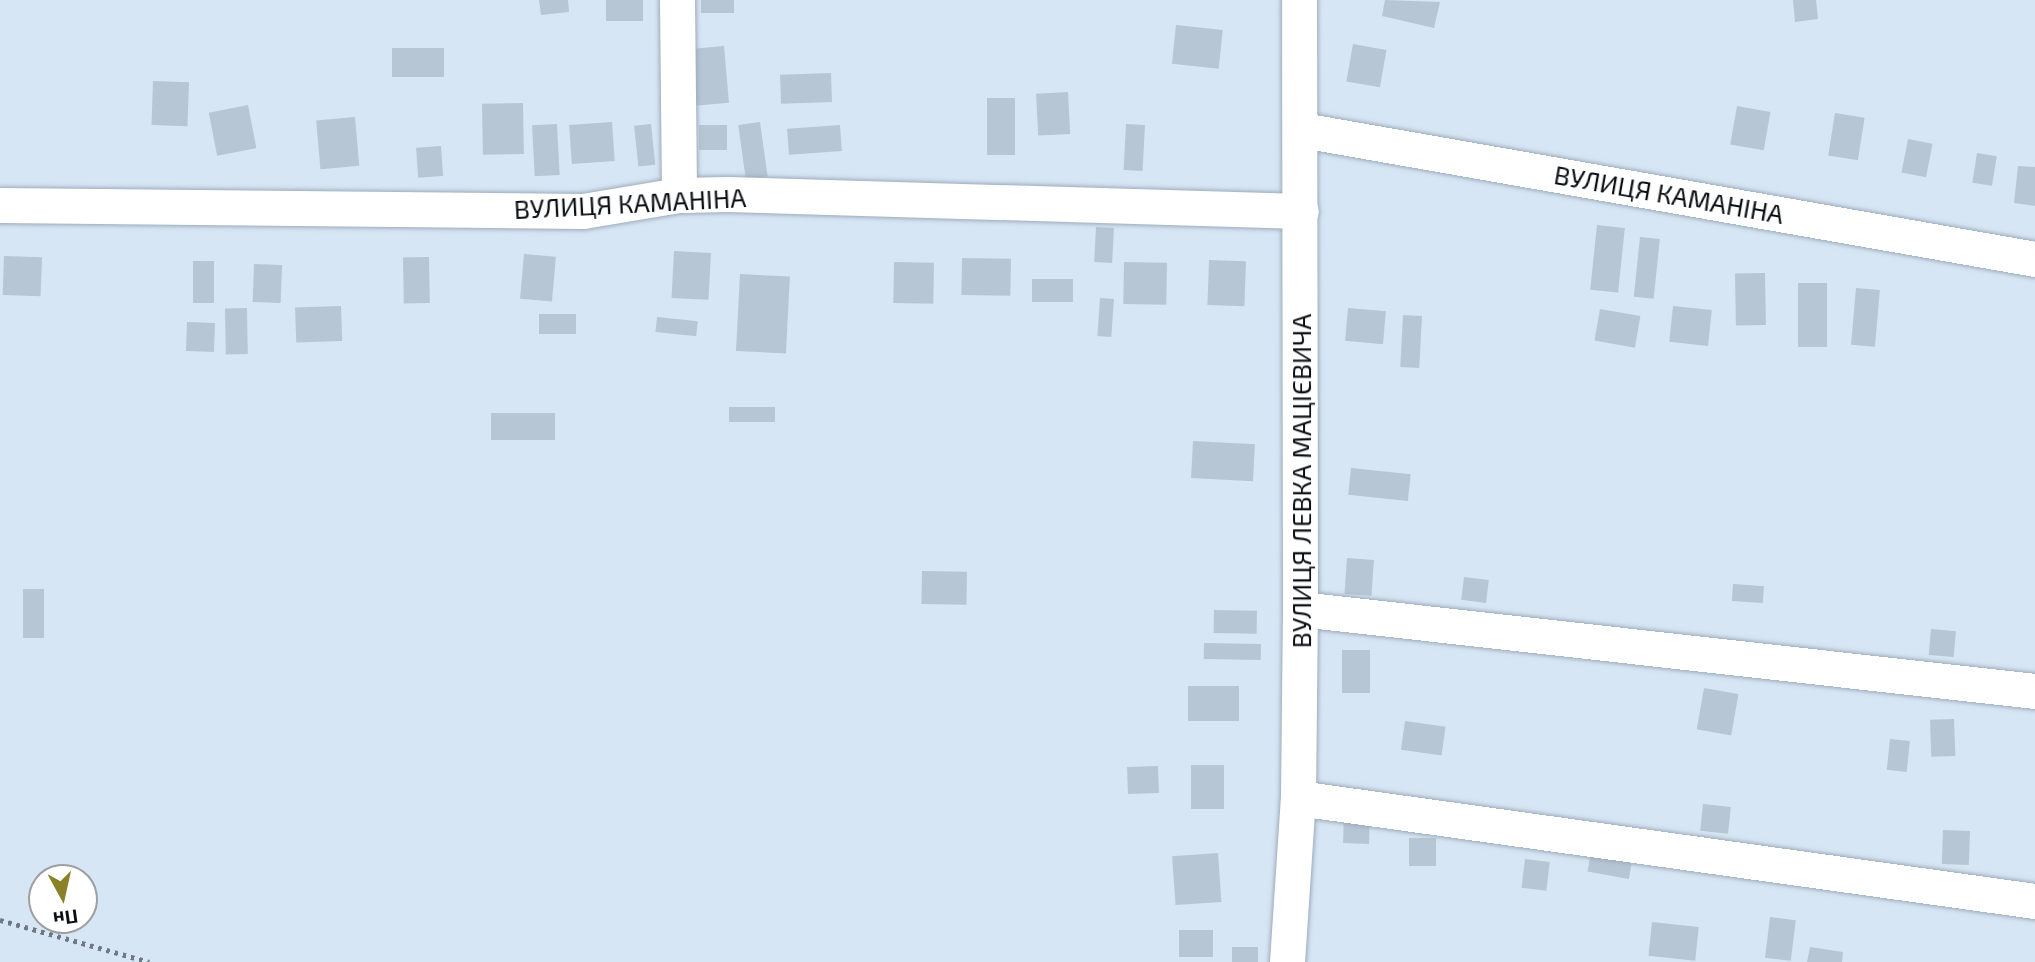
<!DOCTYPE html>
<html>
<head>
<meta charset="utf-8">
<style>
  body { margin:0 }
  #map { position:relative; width:2035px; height:962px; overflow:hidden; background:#d7e6f5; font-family:"Exo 2",sans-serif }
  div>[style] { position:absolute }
  .building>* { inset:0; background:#b6c6d4; transform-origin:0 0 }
  .path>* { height:4.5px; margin-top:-2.25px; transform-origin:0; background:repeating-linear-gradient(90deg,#6f7983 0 3.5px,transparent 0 8.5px) }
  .roads { filter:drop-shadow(0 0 2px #9dacba) drop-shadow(0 0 2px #9dacba) }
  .minor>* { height:35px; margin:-17.5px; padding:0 17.5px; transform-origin:17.5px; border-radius:17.5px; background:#fff }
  span { translate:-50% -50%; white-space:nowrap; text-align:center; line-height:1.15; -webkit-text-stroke:5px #fff; paint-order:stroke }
  .street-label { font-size:26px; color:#0a0f14 }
  .north { position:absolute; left:28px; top:864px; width:70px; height:70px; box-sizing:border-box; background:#fff; border:2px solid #9d9fa1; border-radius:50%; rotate:172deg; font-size:19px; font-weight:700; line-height:28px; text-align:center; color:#0a0f14 }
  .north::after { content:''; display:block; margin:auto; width:24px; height:32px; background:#8b8128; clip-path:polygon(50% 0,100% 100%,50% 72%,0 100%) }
</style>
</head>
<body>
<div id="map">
  <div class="building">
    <div style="clip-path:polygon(539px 0,568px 0,569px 12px,541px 15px)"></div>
    <div style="left:606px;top:0;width:37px;height:21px"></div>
    <div style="left:701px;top:0;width:33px;height:13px"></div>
    <div style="clip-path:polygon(1385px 0,1440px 2px,1434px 28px,1382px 16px)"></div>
    <div style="clip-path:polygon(1793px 0,1816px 0,1818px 19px,1795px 22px)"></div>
    <div style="left:1176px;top:25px;width:47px;height:39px;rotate:6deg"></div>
    <div style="left:1353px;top:44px;width:34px;height:38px;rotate:10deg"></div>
    <div style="left:724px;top:46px;width:57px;height:34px;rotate:85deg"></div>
    <div style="left:392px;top:48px;width:52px;height:29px"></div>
    <div style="left:831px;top:73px;width:29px;height:51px;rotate:88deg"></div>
    <div style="left:153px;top:81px;width:36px;height:44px;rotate:2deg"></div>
    <div style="left:1068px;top:92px;width:42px;height:32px;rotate:87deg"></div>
    <div style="left:987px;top:98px;width:28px;height:57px"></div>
    <div style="left:523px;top:103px;width:51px;height:41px;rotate:89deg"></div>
    <div style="left:248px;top:105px;width:44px;height:40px;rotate:79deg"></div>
    <div style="left:1737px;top:106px;width:34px;height:39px;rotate:10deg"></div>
    <div style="left:1835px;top:113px;width:30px;height:43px;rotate:9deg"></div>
    <div style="left:355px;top:117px;width:49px;height:39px;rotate:85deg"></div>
    <div style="left:612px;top:122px;width:39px;height:43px;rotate:86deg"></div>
    <div style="left:760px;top:122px;width:55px;height:22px;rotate:82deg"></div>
    <div style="left:557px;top:124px;width:51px;height:25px;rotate:87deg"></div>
    <div style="left:651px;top:124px;width:41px;height:17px;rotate:84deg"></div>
    <div style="left:1126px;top:124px;width:19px;height:46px;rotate:3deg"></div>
    <div style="left:699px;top:125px;width:28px;height:25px"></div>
    <div style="left:840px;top:125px;width:26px;height:53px;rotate:86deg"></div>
    <div style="left:1908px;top:139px;width:25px;height:34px;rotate:11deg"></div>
    <div style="left:441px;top:146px;width:30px;height:25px;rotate:86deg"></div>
    <div style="left:1977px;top:153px;width:20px;height:30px;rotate:9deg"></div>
    <div style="clip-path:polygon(2018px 166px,2035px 167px,2035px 206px,2014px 203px)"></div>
    <div style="left:1597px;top:225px;width:28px;height:65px;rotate:6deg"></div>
    <div style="left:1096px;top:227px;width:18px;height:35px;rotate:3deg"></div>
    <div style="left:1640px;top:237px;width:20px;height:60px;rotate:6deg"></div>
    <div style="left:674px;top:251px;width:37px;height:47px;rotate:3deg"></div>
    <div style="left:524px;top:254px;width:32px;height:45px;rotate:5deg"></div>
    <div style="left:4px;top:256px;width:38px;height:39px;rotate:2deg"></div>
    <div style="left:429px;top:257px;width:46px;height:26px;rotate:89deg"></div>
    <div style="left:962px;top:258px;width:49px;height:37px;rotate:1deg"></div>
    <div style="left:1209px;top:260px;width:37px;height:45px;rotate:2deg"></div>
    <div style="left:214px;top:261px;width:42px;height:21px;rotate:90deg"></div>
    <div style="left:894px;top:262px;width:40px;height:41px;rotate:1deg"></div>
    <div style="left:1124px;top:262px;width:43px;height:42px;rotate:1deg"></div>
    <div style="left:254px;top:264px;width:28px;height:38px;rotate:2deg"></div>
    <div style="left:1765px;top:273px;width:52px;height:30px;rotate:89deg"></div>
    <div style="left:740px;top:274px;width:50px;height:77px;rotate:3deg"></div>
    <div style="left:1032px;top:279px;width:41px;height:23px"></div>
    <div style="left:1798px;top:283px;width:29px;height:64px"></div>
    <div style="left:1856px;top:288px;width:24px;height:57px;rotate:5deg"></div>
    <div style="left:1100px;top:298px;width:14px;height:38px;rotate:4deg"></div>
    <div style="left:341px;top:306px;width:35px;height:46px;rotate:88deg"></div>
    <div style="left:1673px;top:306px;width:39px;height:36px;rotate:6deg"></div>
    <div style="left:247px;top:308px;width:46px;height:22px;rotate:89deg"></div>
    <div style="left:1348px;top:308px;width:38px;height:33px;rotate:5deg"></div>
    <div style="left:1600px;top:309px;width:41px;height:32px;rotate:10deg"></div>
    <div style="left:539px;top:314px;width:37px;height:20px"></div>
    <div style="left:1403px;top:315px;width:19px;height:52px;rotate:3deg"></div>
    <div style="left:657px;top:317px;width:41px;height:15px;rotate:6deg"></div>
    <div style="left:187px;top:322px;width:28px;height:29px;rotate:2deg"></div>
    <div style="left:775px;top:407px;width:15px;height:46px;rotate:90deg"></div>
    <div style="left:555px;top:413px;width:27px;height:64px;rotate:90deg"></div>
    <div style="left:1193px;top:441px;width:62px;height:37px;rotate:3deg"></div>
    <div style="left:1351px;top:468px;width:60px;height:27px;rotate:6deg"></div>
    <div style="left:1347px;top:558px;width:27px;height:36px;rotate:4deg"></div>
    <div style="left:922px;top:571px;width:45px;height:33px;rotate:1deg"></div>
    <div style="left:1464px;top:577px;width:25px;height:23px;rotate:7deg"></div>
    <div style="left:1733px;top:584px;width:31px;height:17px;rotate:4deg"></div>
    <div style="left:23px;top:589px;width:21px;height:49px"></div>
    <div style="left:1214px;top:610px;width:43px;height:23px;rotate:1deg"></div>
    <div style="left:1931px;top:629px;width:25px;height:26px;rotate:5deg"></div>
    <div style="left:1204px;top:643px;width:57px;height:16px;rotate:1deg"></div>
    <div style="left:1342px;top:650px;width:28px;height:43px"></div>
    <div style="left:1188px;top:686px;width:51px;height:35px"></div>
    <div style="left:1704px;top:688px;width:35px;height:42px;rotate:10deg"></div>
    <div style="left:1954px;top:719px;width:37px;height:24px;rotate:88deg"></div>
    <div style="left:1405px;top:721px;width:41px;height:29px;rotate:8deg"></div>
    <div style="left:1890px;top:739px;width:20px;height:31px;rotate:6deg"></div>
    <div style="left:1191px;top:765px;width:33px;height:44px"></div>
    <div style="left:1158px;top:766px;width:27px;height:31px;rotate:88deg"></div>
    <div style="left:1703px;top:804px;width:28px;height:27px;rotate:6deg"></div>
    <div style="left:1344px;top:815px;width:26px;height:28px;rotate:2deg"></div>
    <div style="left:1943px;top:830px;width:27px;height:34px;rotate:2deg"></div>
    <div style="left:1409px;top:838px;width:27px;height:28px"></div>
    <div style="left:1592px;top:846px;width:42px;height:26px;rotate:10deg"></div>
    <div style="left:1218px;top:853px;width:49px;height:46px;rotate:86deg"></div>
    <div style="left:1525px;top:859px;width:25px;height:29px;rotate:7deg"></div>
    <div style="left:1770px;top:917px;width:26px;height:41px;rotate:7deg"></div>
    <div style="left:1652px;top:922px;width:47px;height:34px;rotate:6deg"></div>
    <div style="left:1179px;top:930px;width:34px;height:27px"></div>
    <div style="left:1232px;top:947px;width:26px;height:15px"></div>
    <div style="clip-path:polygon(1810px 947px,1843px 952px,1842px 962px,1807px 962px)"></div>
  </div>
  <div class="path">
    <div style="left:0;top:920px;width:155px;rotate:15.7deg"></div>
  </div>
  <div class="roads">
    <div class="minor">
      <div style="left:677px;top:0;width:195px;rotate:89.4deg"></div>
      <div style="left:1302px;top:130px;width:744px;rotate:9.98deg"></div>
      <div style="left:0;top:205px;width:583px;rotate:0.59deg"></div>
      <div style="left:583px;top:211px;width:97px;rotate:-9.5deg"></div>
      <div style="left:679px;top:195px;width:49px;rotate:-1.2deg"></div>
      <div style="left:728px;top:194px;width:573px;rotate:1.7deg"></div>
      <div style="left:1300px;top:609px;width:740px;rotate:6.37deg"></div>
      <div style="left:1298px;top:798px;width:744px;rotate:7.96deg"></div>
      <div style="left:1287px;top:962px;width:164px;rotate:-86.2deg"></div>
      <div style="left:1298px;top:798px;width:189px;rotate:-89.4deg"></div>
      <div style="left:1300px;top:609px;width:609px;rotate:-90.09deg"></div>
    </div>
  </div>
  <div class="street-label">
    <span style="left:1669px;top:194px;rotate:10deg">ВУЛИЦЯ КАМАНІНА</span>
    <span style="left:630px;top:203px;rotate:-3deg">ВУЛИЦЯ КАМАНІНА</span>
    <span style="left:1301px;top:481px;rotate:-90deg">ВУЛИЦЯ ЛЕВКА МАЦІЄВИЧА</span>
  </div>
  <div class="north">Пн</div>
</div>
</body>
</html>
